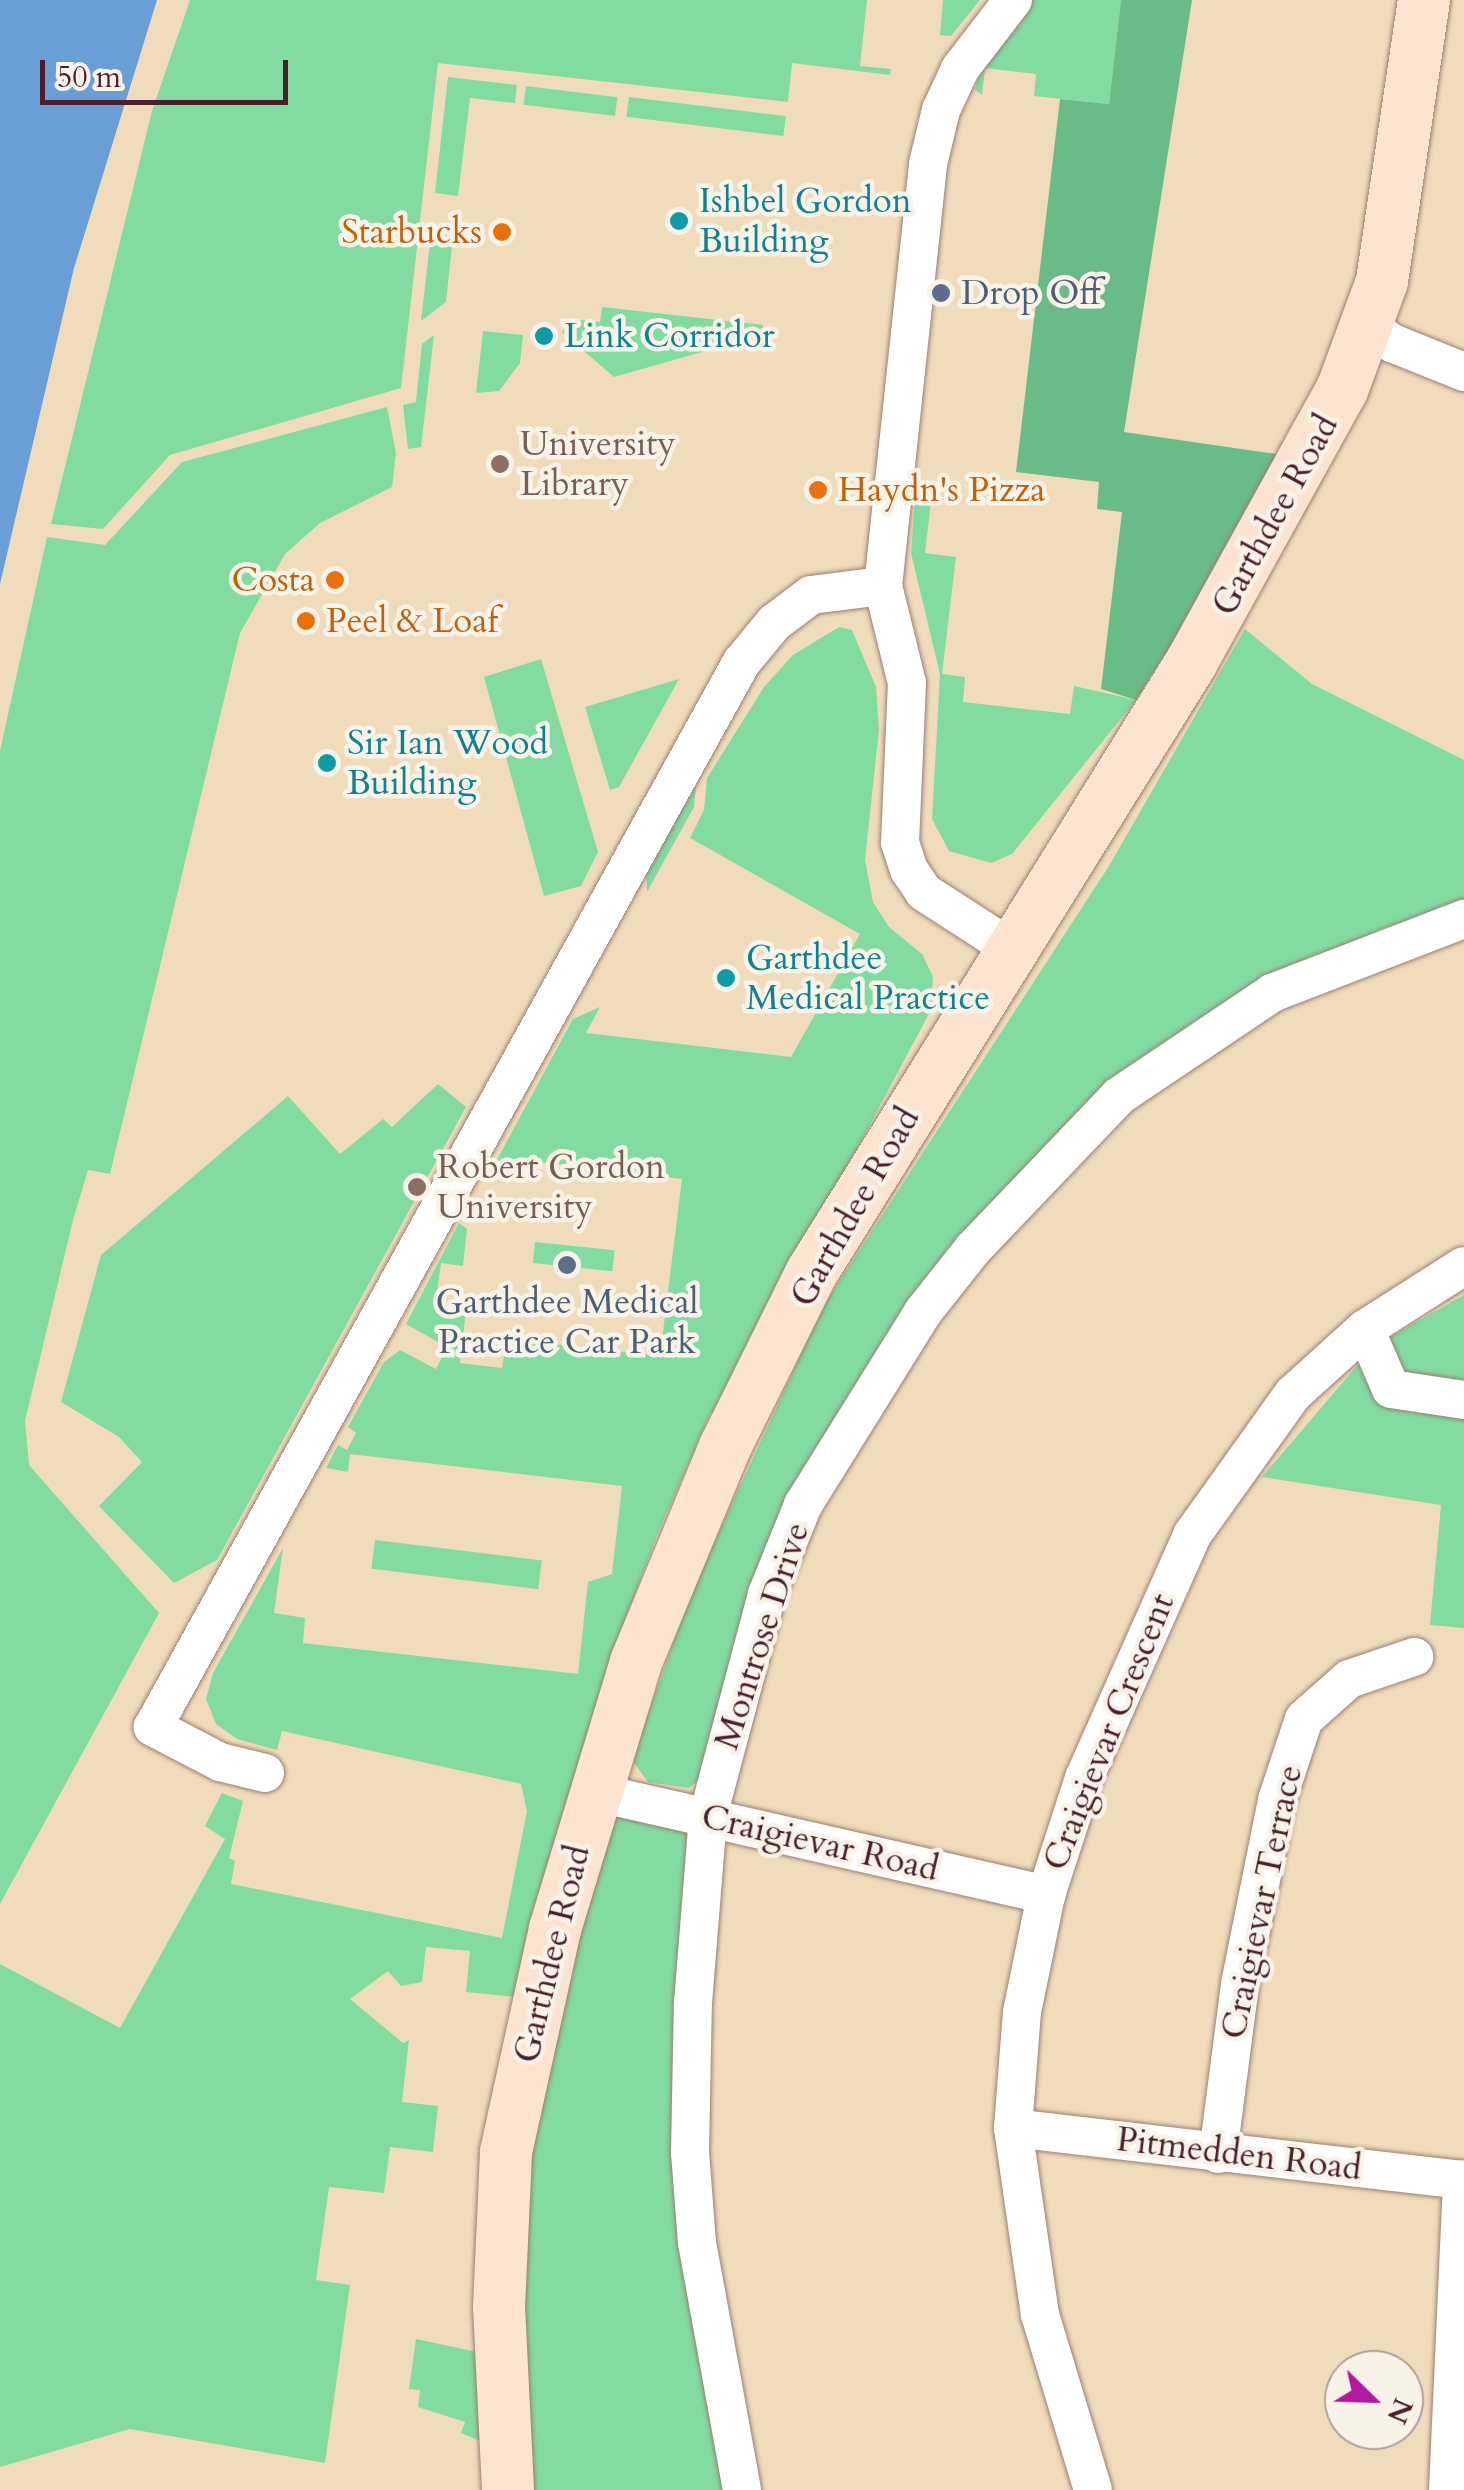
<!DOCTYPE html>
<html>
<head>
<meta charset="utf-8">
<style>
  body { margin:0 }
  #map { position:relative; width:1464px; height:2490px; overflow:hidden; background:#f0dcbb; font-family:Cardo,serif }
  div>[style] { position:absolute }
  .green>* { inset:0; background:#82dca2; transform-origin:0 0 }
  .forest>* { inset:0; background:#69bc88 }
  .water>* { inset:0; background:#6a9ed6 }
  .roads { filter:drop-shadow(0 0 2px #9d7e73) drop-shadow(0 0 2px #9d7e73) }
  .street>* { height:38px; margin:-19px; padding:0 19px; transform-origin:19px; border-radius:19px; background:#fff }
  .secondary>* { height:52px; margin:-26px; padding:0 26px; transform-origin:26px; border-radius:26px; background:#fde4d1 }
  .dots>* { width:28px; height:28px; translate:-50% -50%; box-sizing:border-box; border:5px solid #f7f3e8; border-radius:50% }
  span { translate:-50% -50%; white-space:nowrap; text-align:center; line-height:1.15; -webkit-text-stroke:9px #f7f3e8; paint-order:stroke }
  .culture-label { font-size:35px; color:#0d838f }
  .left { translate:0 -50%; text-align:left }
  .food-label { font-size:35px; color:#c56008 }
  .right { translate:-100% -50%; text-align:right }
  .service-label { font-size:35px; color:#4e5e75 }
  .education-label { font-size:35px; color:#785e54 }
  .street-label { font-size:35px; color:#4a1f2b }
  .north { position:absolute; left:1324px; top:2350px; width:100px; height:100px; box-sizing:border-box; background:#f7f3e8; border:2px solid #b29e9c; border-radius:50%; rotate:113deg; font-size:28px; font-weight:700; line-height:40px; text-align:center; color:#4a1f2b }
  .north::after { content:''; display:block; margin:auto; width:35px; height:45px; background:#b5179e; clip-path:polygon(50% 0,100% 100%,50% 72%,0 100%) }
  .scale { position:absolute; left:40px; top:60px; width:248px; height:45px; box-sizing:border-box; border:5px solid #4a1f2b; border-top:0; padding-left:12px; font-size:30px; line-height:35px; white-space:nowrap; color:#4a1f2b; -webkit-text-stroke:8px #f7f3e8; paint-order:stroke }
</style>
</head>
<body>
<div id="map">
  <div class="green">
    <div style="clip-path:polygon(190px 0,867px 0,860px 66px,891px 69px,890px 75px,792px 63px,788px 102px,438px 63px,401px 388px,170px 455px,103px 529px,51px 524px,152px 111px)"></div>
    <div style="clip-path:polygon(943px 0,980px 0,951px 36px,940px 35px)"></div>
    <div style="clip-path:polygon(1033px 0,1121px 0,1109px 104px,1034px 96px,1036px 74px,985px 68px,982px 95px,975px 90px,982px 65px)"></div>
    <div style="clip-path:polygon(448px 77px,517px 85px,515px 103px,470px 98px,458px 196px,435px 193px)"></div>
    <div style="left:526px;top:86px;width:92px;height:19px;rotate:7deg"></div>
    <div style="left:629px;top:97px;width:158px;height:20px;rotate:7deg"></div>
    <div style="clip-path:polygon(431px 234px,453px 236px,446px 302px,421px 321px)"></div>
    <div style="clip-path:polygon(602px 307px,763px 325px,762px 335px,614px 377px,562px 332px,571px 319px,600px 322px)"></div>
    <div style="clip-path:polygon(483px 331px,523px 335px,520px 363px,499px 391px,476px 393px)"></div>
    <div style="clip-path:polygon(434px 335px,421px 447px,408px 449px,403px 405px,416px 402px,422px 344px)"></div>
    <div style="clip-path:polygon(387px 407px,396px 453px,392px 487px,320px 523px,285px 554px,240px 633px,110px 1174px,88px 1170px,73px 1220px,25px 1421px,29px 1465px,159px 1613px,0 1904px,0 751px,47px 537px,105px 545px,182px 462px)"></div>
    <div style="clip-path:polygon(915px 499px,931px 501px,925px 553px,956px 557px,942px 674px,965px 677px,963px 702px,1070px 714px,1074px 686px,1136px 700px,1012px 854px,991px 863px,949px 851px,932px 819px,940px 674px,911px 553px)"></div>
    <div style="clip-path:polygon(839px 627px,852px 630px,876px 687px,879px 730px,865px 860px,873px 902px,889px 927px,922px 954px,933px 977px,931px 1010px,722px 1402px,710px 1414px,657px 1535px,610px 1659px,516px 1997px,466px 1992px,470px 1951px,426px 1947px,422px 1982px,401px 1986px,388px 1971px,350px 1999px,403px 2043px,409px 2040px,402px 2102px,438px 2106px,433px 2152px,390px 2147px,384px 2193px,329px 2187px,316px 2280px,350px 2285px,325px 2463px,130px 2429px,0 2467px,0 1964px,120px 2028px,225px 1839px,205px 1826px,222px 1793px,243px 1801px,229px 1858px,235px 1861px,231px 1884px,502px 1938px,527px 1811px,521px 1784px,282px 1731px,277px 1750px,237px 1739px,216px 1724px,206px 1699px,213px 1673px,283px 1548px,274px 1613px,305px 1618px,303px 1643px,578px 1674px,588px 1582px,612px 1574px,622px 1486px,350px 1454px,348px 1472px,326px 1468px,338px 1445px,347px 1450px,356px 1433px,348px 1427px,384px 1362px,400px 1350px,436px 1369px,447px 1347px,406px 1324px,459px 1223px,467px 1229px,463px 1266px,441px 1263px,435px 1307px,466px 1311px,460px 1363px,502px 1368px,507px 1339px,660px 1356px,682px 1179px,514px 1159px,512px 1169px,493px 1167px,573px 1019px,600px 1007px,586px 1033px,791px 1057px,860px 934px,690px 838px,704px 810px,707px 778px,764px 687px,793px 655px)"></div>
    <div style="clip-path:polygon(1245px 629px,1312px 684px,1464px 760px,1464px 907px,1381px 929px,1203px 1021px,848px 1399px,702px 1777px,689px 1788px,648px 1782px,632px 1760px,693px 1588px,824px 1305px,1109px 866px)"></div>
    <div style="clip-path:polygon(541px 659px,598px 852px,581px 886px,544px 896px,484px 677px)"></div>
    <div style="clip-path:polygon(679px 679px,619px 787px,610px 790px,585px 707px)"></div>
    <div style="clip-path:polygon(697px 773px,694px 807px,647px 892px,646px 865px)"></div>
    <div style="clip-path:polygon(438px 1084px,466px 1107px,217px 1560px,174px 1583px,99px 1506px,142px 1462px,119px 1437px,61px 1402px,101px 1255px,288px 1096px,340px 1154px,383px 1119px,392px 1127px)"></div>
    <div style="left:535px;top:1242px;width:80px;height:21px;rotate:6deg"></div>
    <div style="clip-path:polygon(1464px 1295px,1464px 1628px,1430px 1625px,1441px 1505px,1262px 1477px,1373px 1347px)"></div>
    <div style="left:375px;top:1540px;width:168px;height:29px;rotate:7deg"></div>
    <div style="clip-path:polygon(594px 1792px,708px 1816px,690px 2069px,742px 2490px,508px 2490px,499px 2307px)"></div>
    <div style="clip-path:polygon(416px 2339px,477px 2352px,481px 2441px,461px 2433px,465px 2422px,418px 2407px,420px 2390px,409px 2389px)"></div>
  </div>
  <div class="forest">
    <div style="clip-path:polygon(1121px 0,1192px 0,1124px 432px,1290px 456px,1136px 700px,1101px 689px,1122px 512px,1097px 509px,1099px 482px,1016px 472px,1060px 99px,1109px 104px)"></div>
  </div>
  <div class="water">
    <div style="clip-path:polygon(0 0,157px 0,74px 268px,0 584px)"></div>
  </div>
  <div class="roads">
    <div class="street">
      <div style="left:1367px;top:325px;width:31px;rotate:36deg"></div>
      <div style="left:1392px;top:343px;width:78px;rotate:21.9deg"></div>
      <div style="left:1012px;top:949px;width:105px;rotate:-147.1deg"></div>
      <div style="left:924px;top:892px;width:27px;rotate:-124deg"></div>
      <div style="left:909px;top:870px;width:28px;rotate:-108deg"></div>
      <div style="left:900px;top:843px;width:160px;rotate:-87.5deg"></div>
      <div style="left:907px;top:683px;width:100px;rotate:-103.9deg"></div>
      <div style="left:883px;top:586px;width:424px;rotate:-83.9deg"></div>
      <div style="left:928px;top:164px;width:56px;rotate:-76.5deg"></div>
      <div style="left:941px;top:110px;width:45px;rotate:-65.1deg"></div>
      <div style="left:960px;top:69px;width:87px;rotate:-52.5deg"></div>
      <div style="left:1365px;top:1329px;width:65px;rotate:66.6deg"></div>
      <div style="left:1391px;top:1389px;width:74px;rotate:8.6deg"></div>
      <div style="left:265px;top:1773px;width:46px;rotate:-166.3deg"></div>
      <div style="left:220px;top:1762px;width:76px;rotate:-152.4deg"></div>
      <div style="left:153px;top:1727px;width:1216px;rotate:-61.07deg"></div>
      <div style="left:741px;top:663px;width:52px;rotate:-50.5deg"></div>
      <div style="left:774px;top:623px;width:46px;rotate:-37.1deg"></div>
      <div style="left:811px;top:595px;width:73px;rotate:-7.1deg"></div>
      <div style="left:594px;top:1792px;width:464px;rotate:12.8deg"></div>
      <div style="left:1013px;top:2128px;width:454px;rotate:6.6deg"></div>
      <div style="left:1218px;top:2154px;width:171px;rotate:-82.6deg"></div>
      <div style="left:1240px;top:1984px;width:188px;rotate:-78.6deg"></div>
      <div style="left:1277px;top:1800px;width:85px;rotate:-71.6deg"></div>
      <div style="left:1304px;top:1719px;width:60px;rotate:-41.6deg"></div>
      <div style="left:1349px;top:1679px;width:69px;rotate:-18.7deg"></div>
      <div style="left:742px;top:2490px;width:251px;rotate:-100.3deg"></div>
      <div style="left:697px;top:2243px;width:90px;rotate:-94.4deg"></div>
      <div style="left:690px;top:2153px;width:150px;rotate:-88.9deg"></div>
      <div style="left:693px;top:2003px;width:188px;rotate:-85.4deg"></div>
      <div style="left:708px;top:1816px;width:230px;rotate:-75.1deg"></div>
      <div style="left:767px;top:1594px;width:96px;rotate:-68deg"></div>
      <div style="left:803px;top:1505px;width:227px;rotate:-58.1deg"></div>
      <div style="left:923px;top:1312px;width:80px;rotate:-51.6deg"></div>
      <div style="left:973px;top:1249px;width:211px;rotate:-46.3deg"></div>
      <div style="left:1119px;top:1096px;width:184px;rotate:-33.9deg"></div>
      <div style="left:1272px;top:993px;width:206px;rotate:-21.1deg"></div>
      <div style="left:1093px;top:2490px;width:183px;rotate:-106.8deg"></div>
      <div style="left:1040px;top:2315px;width:189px;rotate:-98.2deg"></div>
      <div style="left:1013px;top:2128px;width:116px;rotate:-85.6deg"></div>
      <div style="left:1022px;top:2012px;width:119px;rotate:-78.4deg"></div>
      <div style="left:1046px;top:1895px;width:123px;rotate:-72deg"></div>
      <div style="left:1084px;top:1778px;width:266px;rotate:-66deg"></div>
      <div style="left:1192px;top:1535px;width:173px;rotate:-54.4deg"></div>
      <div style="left:1293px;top:1394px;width:97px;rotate:-42.1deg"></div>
      <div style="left:1365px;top:1329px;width:117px;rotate:-32.5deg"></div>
      <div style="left:1448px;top:2490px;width:311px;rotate:-87.4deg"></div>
    </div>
    <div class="secondary">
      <div style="left:508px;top:2490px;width:183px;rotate:-92.8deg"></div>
      <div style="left:499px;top:2307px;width:155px;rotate:-87.4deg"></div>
      <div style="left:506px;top:2152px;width:228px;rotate:-77.6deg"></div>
      <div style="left:555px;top:1929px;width:279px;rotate:-73.1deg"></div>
      <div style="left:636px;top:1662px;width:233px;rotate:-67.5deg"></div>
      <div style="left:725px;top:1447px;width:195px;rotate:-63.6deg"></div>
      <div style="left:812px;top:1272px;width:717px;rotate:-58.1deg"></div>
      <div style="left:1191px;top:663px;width:312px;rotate:-61.1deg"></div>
      <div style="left:1342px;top:390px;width:116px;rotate:-69.8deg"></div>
      <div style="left:1382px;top:281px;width:284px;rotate:-81.5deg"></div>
    </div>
  </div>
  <div class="dots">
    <div style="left:679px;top:221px;background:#0f9aa8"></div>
    <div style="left:502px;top:232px;background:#e8710a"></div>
    <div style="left:941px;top:293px;background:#5c6f8a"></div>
    <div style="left:544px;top:336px;background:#0f9aa8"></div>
    <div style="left:500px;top:464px;background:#8d6e63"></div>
    <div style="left:818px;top:490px;background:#e8710a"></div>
    <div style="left:335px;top:580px;background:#e8710a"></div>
    <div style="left:306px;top:621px;background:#e8710a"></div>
    <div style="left:327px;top:763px;background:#0f9aa8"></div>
    <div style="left:726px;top:978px;background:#0f9aa8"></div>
    <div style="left:417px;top:1187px;background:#8d6e63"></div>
    <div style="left:567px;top:1265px;background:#5c6f8a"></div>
  </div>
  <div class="culture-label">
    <span class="left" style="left:699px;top:221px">Ishbel Gordon<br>Building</span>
    <span class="left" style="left:564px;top:336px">Link Corridor</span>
    <span class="left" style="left:347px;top:763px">Sir Ian Wood<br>Building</span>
    <span class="left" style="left:746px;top:978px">Garthdee<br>Medical Practice</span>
  </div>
  <div class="food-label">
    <span class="right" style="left:482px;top:232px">Starbucks</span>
    <span class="left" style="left:838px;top:490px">Haydn's Pizza</span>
    <span class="right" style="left:315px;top:580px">Costa</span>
    <span class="left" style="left:326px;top:621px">Peel &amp; Loaf</span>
  </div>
  <div class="service-label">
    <span class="left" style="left:961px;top:293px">Drop Off</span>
    <span style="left:567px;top:1322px">Garthdee Medical<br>Practice Car Park</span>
  </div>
  <div class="education-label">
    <span class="left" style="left:520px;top:464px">University<br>Library</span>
    <span class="left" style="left:437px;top:1187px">Robert Gordon<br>University</span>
  </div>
  <div class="street-label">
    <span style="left:1275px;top:515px;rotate:-61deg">Garthdee Road</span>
    <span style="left:855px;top:1207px;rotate:-60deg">Garthdee Road</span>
    <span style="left:762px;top:1636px;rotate:-72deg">Montrose Drive</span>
    <span style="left:1109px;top:1732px;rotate:-68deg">Craigievar Crescent</span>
    <span style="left:820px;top:1843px;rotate:13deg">Craigievar Road</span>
    <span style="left:1262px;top:1902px;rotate:-78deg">Craigievar Terrace</span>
    <span style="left:552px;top:1954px;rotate:-76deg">Garthdee Road</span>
    <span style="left:1239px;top:2154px;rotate:7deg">Pitmedden Road</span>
  </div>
  <div class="north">N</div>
  <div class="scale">50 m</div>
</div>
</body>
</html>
